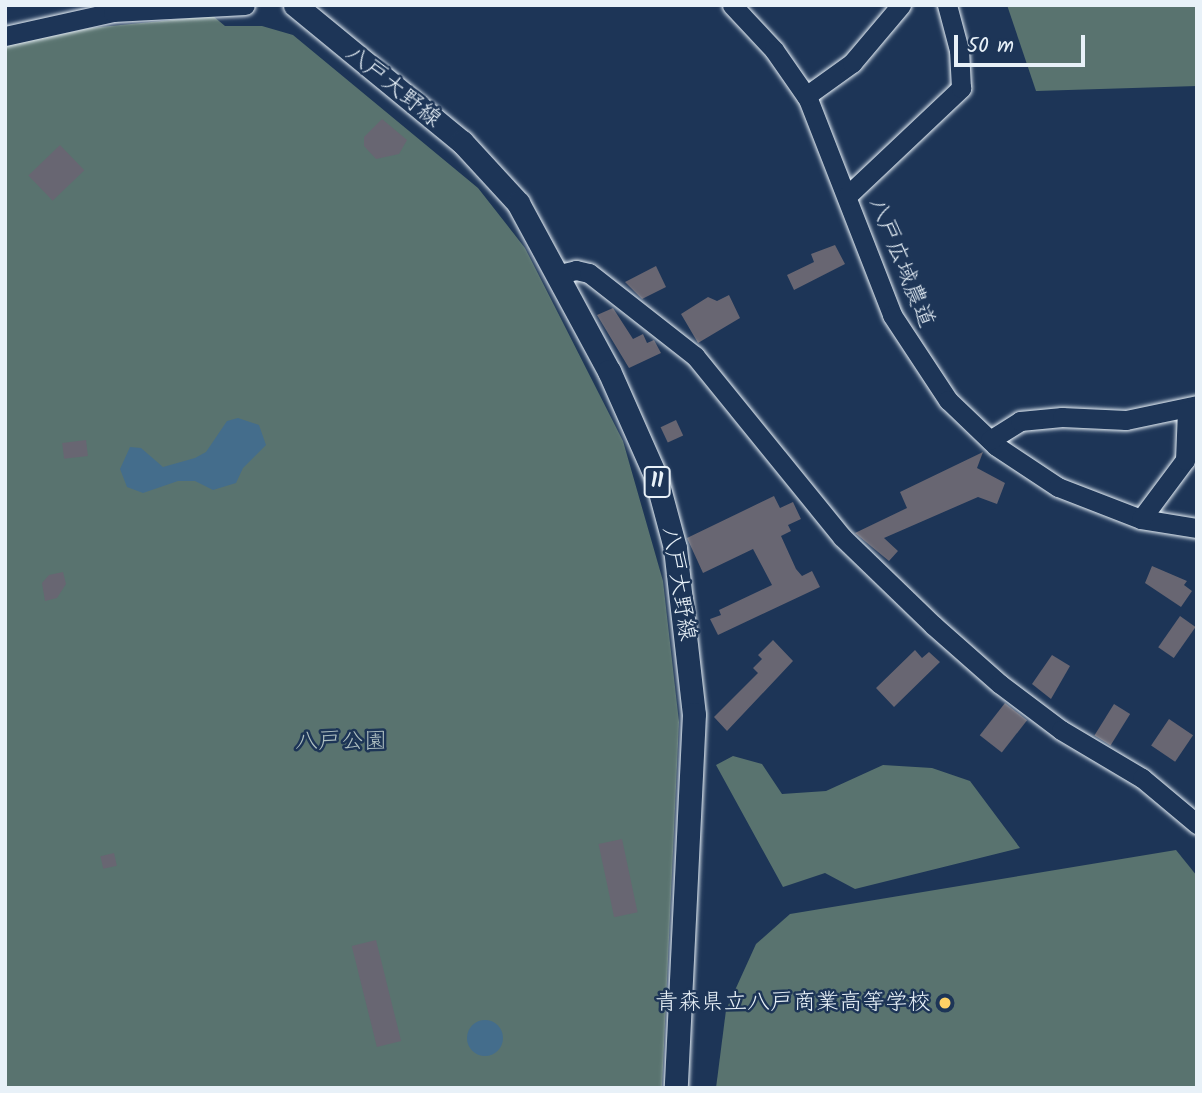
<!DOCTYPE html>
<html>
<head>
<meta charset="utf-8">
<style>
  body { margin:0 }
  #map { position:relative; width:1202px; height:1093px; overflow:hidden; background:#1d3557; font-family:Kalam,"Klee One",sans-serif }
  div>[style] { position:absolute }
  .green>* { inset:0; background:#59736f }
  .water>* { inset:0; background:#446d8c }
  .round { border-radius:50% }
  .building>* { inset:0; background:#686672; transform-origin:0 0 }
  .roads { filter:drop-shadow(0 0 2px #e8f1f8) drop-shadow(0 0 2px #e8f1f8) }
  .minor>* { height:19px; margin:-9.5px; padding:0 9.5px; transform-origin:9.5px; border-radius:9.5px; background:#1d3557 }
  .major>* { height:23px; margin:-11.5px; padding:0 11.5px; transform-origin:11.5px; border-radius:11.5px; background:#1d3557 }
  .dots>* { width:19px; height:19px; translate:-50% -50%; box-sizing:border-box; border:4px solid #1d3557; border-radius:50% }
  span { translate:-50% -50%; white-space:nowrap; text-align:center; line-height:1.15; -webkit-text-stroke:5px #1d3557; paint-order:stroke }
  .shield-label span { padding:2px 5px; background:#1d3557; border:2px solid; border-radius:5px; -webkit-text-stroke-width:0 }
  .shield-label { font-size:21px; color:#e8f1f8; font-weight:700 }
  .street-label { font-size:23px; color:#e8f1f8 }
  .park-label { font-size:23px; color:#afbfc1 }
  .poi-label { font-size:23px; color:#e8f1f8 }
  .right { translate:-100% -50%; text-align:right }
  .frame { position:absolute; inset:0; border:7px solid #e8f1f8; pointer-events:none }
  .scale { position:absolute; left:954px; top:35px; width:131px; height:32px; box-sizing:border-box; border:4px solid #e8f1f8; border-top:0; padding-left:9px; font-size:21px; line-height:24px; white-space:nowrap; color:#e8f1f8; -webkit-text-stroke:5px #1d3557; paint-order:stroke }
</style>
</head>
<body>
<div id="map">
  <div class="green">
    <div style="clip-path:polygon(1007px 5px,1197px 5px,1197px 86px,1036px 91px)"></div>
    <div style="clip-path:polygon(213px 16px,225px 26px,262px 26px,293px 35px,478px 188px,525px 248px,623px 441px,663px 581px,679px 722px,662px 1088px,5px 1088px,5px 46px,90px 28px)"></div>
    <div style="clip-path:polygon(733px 756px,762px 764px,782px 794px,826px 791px,883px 765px,932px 768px,970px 781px,1020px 848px,855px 889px,825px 873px,783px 887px,716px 765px)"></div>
    <div style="clip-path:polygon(1176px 850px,1197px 876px,1197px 1088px,716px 1088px,726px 1010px,756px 944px,790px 914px)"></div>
  </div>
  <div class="water">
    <div style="clip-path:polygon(238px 418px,259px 425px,266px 445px,243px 468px,236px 483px,213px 490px,195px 481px,178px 481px,143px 493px,127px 487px,120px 469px,130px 447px,141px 448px,163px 467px,195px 458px,206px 452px,227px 421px)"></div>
    <div class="round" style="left:467px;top:1020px;width:36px;height:36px"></div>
  </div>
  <div class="building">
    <div style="clip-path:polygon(382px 119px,407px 140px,399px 154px,376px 159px,364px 146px,364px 137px)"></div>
    <div style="left:60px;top:145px;width:35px;height:44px;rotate:46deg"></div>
    <div style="clip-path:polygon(835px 245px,845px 264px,794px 290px,787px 275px,814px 262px,811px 254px)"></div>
    <div style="clip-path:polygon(656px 266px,666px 287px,642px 299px,625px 282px)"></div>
    <div style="clip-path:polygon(729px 295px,740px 318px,698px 343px,681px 314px,708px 297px,717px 301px)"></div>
    <div style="clip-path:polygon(613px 308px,633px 339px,643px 334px,647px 343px,654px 340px,661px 353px,629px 368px,597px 315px)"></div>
    <div style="left:676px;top:420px;width:17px;height:17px;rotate:65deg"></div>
    <div style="left:86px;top:440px;width:16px;height:24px;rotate:83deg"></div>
    <div style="clip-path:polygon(983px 452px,977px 468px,1005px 483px,997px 504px,978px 497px,884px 538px,898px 551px,889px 561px,855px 533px,907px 508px,900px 492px)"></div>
    <div style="clip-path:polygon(774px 496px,780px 508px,793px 502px,801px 519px,788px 525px,791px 531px,781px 536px,796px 569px,802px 576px,812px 571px,820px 587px,718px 635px,710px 619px,721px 615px,719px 610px,772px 585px,753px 549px,703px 573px,687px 538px)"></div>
    <div style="clip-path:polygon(1152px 566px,1187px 581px,1184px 585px,1192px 591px,1181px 607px,1145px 583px)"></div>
    <div style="clip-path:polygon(63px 572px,66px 584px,57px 598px,45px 601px,42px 583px,49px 575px)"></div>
    <div style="left:1180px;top:616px;width:19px;height:38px;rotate:35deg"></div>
    <div style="clip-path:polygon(773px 640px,793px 661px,727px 731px,714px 717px,758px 673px,753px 668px,762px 659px,758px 655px)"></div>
    <div style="clip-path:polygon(915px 650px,922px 658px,929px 652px,940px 662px,894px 707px,876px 688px)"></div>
    <div style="clip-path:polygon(1052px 655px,1070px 666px,1051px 699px,1032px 684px)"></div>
    <div style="left:1005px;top:703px;width:28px;height:41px;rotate:38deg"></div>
    <div style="left:1114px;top:704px;width:19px;height:37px;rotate:32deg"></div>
    <div style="left:1169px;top:719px;width:29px;height:32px;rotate:34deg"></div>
    <div style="left:622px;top:839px;width:75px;height:24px;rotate:78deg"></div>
    <div style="left:114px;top:853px;width:13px;height:14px;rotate:77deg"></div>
    <div style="left:376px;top:940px;width:104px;height:25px;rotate:76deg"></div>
  </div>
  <div class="roads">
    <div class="minor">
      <div style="left:732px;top:5px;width:62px;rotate:47deg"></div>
      <div style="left:774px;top:50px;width:60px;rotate:55.2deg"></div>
      <div style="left:808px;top:99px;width:232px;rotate:68.7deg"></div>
      <div style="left:892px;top:315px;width:102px;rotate:56.6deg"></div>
      <div style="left:948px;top:400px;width:66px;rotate:43.8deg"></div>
      <div style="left:996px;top:446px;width:74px;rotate:33.5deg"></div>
      <div style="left:1058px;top:487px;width:89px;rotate:21.1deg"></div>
      <div style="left:1141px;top:519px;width:57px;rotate:9.1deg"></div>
      <div style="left:5px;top:36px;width:111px;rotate:-12.5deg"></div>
      <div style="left:113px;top:12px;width:132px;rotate:-3deg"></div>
      <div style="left:806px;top:96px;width:57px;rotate:-35.7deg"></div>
      <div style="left:852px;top:63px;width:76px;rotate:-49.8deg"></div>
      <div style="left:848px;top:195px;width:156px;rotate:-43.4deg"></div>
      <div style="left:961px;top:88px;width:38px;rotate:-93deg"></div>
      <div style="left:959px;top:50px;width:47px;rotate:-104.9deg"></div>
      <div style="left:560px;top:274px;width:16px;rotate:-14deg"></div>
      <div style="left:576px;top:270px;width:13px;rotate:13deg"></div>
      <div style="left:589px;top:273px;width:135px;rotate:38.1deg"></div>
      <div style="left:695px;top:356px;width:233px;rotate:50.9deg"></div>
      <div style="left:842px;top:537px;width:127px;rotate:44deg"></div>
      <div style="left:933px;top:625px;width:89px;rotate:41.4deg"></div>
      <div style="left:1000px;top:684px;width:76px;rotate:37deg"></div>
      <div style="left:1061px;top:730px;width:94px;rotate:30.7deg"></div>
      <div style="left:1142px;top:778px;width:72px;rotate:39.9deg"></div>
      <div style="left:990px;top:440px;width:36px;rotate:-32deg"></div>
      <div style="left:1020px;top:421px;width:42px;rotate:-5.4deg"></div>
      <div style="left:1062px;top:417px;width:64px;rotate:2.7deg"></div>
      <div style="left:1126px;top:420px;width:73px;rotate:-11.9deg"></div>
      <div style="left:1141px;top:519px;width:74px;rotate:-53.3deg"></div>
      <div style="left:1185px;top:460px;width:50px;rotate:-87.7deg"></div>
    </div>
    <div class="major">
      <div style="left:295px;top:5px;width:216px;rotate:39.4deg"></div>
      <div style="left:462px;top:142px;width:83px;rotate:47.4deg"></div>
      <div style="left:518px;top:203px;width:191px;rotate:61.6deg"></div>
      <div style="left:609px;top:371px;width:116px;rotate:66.1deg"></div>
      <div style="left:656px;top:477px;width:73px;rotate:75deg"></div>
      <div style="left:675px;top:548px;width:167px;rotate:83.5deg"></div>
      <div style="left:694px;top:714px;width:374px;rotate:92.8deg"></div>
    </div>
  </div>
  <div class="dots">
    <div style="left:945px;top:1003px;background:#ffd166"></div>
  </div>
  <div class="shield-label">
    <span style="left:657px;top:482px">11</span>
  </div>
  <div class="street-label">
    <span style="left:393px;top:87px;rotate:39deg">八戸大野線</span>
    <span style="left:901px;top:263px;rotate:68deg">八戸広域農道</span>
    <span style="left:678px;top:584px;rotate:81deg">八戸大野線</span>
  </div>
  <div class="park-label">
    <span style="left:341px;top:742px">八戸公園</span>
  </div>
  <div class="poi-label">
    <span class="right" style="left:931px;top:1003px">青森県立八戸商業高等学校</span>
  </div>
  <div class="frame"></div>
  <div class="scale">50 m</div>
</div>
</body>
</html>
